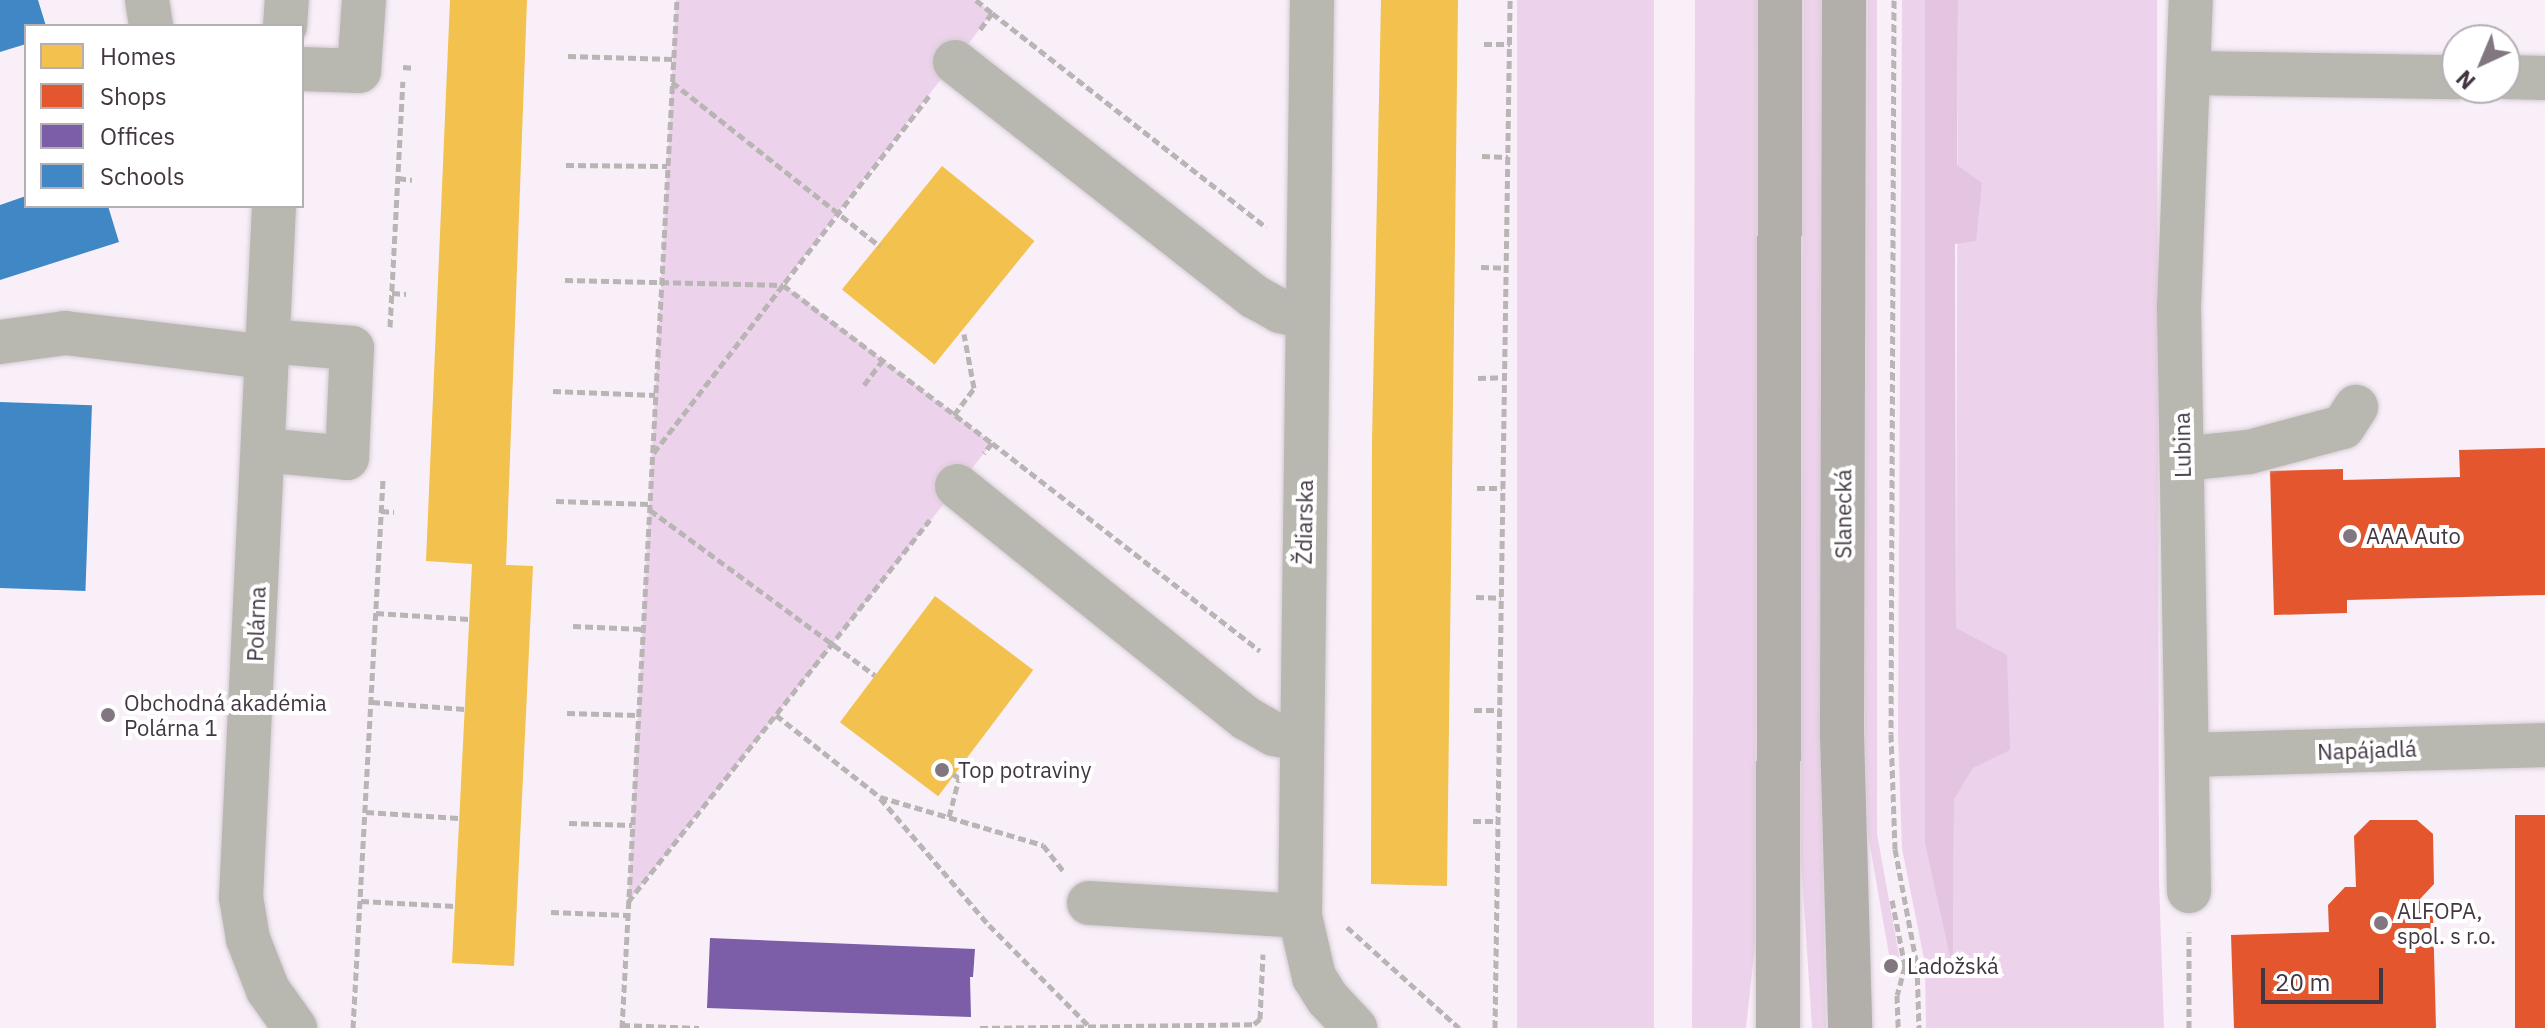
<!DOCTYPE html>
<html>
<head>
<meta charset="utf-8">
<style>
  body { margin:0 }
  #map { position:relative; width:2545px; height:1028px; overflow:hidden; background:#f9eff8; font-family:"IBM Plex Sans",sans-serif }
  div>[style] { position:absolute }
  .green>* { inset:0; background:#edd2eb; transform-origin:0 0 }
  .forest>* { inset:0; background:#e3c5e1 }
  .homes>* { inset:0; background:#f2c14e; transform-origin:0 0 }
  .shops>* { inset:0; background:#e4572e; transform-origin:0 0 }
  .offices>* { inset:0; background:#7b5ea7 }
  .schools>* { inset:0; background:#3f88c5; transform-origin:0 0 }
  .path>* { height:5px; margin-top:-2.5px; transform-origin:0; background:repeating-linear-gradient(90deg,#b8b5b4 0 8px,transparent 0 12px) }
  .roads { filter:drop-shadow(0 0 2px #d4cbd3) drop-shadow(0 0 2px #d4cbd3) }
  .minor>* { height:44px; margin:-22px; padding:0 22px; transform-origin:22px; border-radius:22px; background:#b8b8b1 }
  .major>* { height:44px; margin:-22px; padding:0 22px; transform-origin:22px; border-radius:22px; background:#b2afaa }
  .dots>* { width:22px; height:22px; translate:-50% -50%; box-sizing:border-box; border:4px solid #fff; border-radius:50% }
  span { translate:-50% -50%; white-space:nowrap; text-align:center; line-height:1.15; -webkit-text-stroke:8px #fff; paint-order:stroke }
  .street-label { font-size:22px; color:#423641 }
  .poi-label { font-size:22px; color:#423641 }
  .left { translate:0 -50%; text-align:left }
  .legend { position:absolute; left:24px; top:24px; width:280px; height:184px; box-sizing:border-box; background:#fff; border:2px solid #b3afb3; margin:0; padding:10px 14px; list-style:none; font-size:24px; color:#423641 }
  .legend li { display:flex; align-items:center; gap:16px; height:40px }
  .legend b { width:40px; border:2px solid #b3afb3 }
  .north { position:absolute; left:2441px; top:24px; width:80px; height:80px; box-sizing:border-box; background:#fff; border:2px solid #b3afb3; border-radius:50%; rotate:224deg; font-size:22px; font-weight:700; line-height:32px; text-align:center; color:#423641 }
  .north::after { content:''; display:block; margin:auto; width:28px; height:36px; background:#827781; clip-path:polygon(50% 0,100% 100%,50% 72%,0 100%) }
  .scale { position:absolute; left:2261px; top:968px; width:122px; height:36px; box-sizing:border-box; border:4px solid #423641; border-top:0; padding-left:10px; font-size:24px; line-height:28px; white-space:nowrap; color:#423641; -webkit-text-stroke:6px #fff; paint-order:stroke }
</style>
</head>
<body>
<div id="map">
  <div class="green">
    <div style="clip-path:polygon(676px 0,976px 0,992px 13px,783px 284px,992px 443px,628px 902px)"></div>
    <div style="left:1517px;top:0;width:137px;height:1028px"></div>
    <div style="clip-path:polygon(1695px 0,1757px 0,1755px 945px,1746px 1028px,1692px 1028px)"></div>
    <div style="clip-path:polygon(1804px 0,1821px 0,1820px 734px,1826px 1028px,1812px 1028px,1801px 860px)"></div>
    <div style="clip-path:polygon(1868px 0,1877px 0,1877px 834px,1901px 966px,1891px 966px,1868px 835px,1865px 734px)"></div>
    <div style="clip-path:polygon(1902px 0,1925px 0,1925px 844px,1953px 966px,1954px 800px,1973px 768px,1956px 628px,1958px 0,2157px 0,2159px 880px,2164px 1028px,1926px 1028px,1925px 964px,1902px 848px,1898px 734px)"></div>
  </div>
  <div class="forest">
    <div style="clip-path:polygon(1925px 0,1958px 0,1957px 165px,1982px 183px,1976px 241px,1955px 244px,1956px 628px,2007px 655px,2010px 750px,1973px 768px,1954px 800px,1953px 970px,1925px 844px)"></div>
  </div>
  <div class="homes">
    <div style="clip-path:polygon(450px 0,527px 0,506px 565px,533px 566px,514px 966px,452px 963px,472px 564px,426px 561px)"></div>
    <div style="clip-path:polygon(1381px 0,1458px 0,1447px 886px,1371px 884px,1372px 441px)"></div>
    <div style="left:942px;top:166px;width:119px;height:159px;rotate:39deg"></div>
    <div style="left:935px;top:596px;width:123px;height:158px;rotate:37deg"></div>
  </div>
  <div class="shops">
    <div style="clip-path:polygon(2545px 448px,2545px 595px,2347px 600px,2347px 613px,2274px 615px,2270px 471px,2343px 469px,2343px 480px,2460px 477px,2459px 450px)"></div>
    <div style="left:2545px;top:815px;width:213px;height:30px;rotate:90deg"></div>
    <div style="clip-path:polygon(2370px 820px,2417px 820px,2433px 834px,2434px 884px,2419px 900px,2433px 914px,2436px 1028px,2234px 1028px,2231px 935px,2329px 932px,2328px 905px,2345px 887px,2356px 887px,2354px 836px)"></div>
  </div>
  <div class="offices">
    <div style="clip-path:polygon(710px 938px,975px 949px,973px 977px,970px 977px,971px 1017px,707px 1008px)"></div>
  </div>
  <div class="schools">
    <div style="clip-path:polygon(0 0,38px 0,46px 26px,26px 26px,26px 44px,0 52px)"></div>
    <div style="clip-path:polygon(26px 196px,26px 206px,108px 206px,119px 242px,0 280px,0 205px)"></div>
    <div style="left:0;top:402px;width:92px;height:186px;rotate:2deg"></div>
  </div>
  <div class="path">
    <div style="left:976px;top:0;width:21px;rotate:39deg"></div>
    <div style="left:992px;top:13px;width:22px;rotate:126deg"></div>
    <div style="left:1894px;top:0;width:734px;rotate:90.23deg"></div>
    <div style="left:1891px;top:734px;width:115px;rotate:88deg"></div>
    <div style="left:1895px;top:849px;width:118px;rotate:79.3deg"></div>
    <div style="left:1917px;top:965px;width:63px;rotate:88.2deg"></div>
    <div style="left:992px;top:13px;width:348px;rotate:38deg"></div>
    <div style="left:1484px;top:44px;width:26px"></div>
    <div style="left:568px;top:56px;width:105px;rotate:1.6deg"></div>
    <div style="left:403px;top:67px;width:12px;rotate:5deg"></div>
    <div style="left:672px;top:82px;width:265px;rotate:38.3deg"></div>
    <div style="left:929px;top:96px;width:239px;rotate:127.7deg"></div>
    <div style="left:783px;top:285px;width:262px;rotate:37.1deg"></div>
    <div style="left:992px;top:443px;width:13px;rotate:129deg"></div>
    <div style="left:1482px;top:156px;width:26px;rotate:2deg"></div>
    <div style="left:566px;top:165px;width:101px;rotate:0.6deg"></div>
    <div style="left:398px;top:178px;width:14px;rotate:8deg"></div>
    <div style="left:1481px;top:267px;width:25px;rotate:2deg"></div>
    <div style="left:565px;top:280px;width:218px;rotate:1.3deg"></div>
    <div style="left:783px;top:285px;width:213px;rotate:127.6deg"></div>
    <div style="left:392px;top:293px;width:14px;rotate:4deg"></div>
    <div style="left:390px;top:327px;width:246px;rotate:-87deg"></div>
    <div style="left:1478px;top:378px;width:25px;rotate:-2deg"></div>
    <div style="left:864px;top:385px;width:31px;rotate:-53deg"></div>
    <div style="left:553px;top:391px;width:102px;rotate:2.2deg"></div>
    <div style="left:954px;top:415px;width:34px;rotate:-53deg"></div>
    <div style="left:974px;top:388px;width:55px;rotate:-100.5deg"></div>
    <div style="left:992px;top:443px;width:339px;rotate:37.8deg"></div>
    <div style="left:1477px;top:488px;width:25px"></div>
    <div style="left:556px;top:501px;width:93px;rotate:1.8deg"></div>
    <div style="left:650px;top:510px;width:279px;rotate:36.3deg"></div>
    <div style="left:381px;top:511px;width:13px;rotate:4deg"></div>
    <div style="left:1476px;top:597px;width:25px;rotate:2deg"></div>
    <div style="left:376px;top:613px;width:93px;rotate:3.7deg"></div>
    <div style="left:573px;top:626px;width:70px;rotate:2.5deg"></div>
    <div style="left:372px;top:702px;width:93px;rotate:4.3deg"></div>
    <div style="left:1474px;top:710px;width:26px"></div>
    <div style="left:567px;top:713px;width:71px;rotate:1.6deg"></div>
    <div style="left:776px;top:715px;width:132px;rotate:38.3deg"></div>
    <div style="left:880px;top:797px;width:170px;rotate:16.4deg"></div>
    <div style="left:1043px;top:845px;width:33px;rotate:52deg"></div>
    <div style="left:880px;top:798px;width:167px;rotate:49.4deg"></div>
    <div style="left:989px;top:925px;width:144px;rotate:45.3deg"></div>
    <div style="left:366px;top:812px;width:93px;rotate:3.7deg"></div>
    <div style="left:949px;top:817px;width:40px;rotate:-75.6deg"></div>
    <div style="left:959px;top:778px;width:7px;rotate:-146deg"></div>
    <div style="left:1473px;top:821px;width:26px"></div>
    <div style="left:569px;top:823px;width:63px;rotate:1.8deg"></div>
    <div style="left:1892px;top:900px;width:67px;rotate:78.9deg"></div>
    <div style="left:1905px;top:966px;width:30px;rotate:105deg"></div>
    <div style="left:1897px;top:995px;width:33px;rotate:88deg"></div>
    <div style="left:361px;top:901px;width:94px;rotate:3deg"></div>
    <div style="left:628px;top:902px;width:487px;rotate:-51.7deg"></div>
    <div style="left:551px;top:912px;width:76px;rotate:2.3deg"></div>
    <div style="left:1347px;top:927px;width:151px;rotate:42deg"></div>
    <div style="left:622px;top:1025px;width:77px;rotate:2.2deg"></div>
    <div style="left:353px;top:1028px;width:549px;rotate:-86.87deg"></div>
    <div style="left:622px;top:1028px;width:1029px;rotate:-86.94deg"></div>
    <div style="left:980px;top:1028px;width:274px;rotate:-0.8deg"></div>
    <div style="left:1254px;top:1024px;width:8px;rotate:-40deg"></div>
    <div style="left:1260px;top:1019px;width:65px;rotate:-87.4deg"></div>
    <div style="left:1495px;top:1028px;width:1028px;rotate:-89.16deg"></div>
    <div style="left:2189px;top:1028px;width:96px;rotate:-90deg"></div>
  </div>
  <div class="roads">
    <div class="minor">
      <div style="left:147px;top:0;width:26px;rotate:81deg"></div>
      <div style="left:1312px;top:0;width:916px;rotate:90.75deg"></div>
      <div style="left:1300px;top:916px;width:63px;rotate:77.1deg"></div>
      <div style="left:1314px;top:977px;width:26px;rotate:58deg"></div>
      <div style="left:1328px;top:999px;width:40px;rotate:47deg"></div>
      <div style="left:285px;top:26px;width:26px;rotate:-86deg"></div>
      <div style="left:955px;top:62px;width:381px;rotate:38.1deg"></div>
      <div style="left:1255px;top:297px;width:29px;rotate:29deg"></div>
      <div style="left:1280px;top:311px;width:28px;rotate:13deg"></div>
      <div style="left:302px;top:69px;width:57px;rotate:2deg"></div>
      <div style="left:359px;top:71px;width:71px;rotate:-86deg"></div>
      <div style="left:2190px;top:73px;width:267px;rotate:0.9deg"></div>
      <div style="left:2505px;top:77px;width:40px;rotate:1.4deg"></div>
      <div style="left:274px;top:206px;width:692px;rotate:92.73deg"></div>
      <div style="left:241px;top:897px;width:43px;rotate:80.5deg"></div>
      <div style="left:248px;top:939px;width:55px;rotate:68.6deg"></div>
      <div style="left:268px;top:990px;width:47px;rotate:54.6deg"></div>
      <div style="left:0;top:342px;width:66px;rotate:-7.9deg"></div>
      <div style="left:65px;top:333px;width:202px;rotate:6.8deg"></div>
      <div style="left:263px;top:450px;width:84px;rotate:5.4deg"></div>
      <div style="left:347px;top:458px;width:110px;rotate:-87.4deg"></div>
      <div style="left:352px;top:348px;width:85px;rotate:-175.3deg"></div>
      <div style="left:2182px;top:459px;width:67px;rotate:-6deg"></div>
      <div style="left:2249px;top:452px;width:97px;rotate:-14.9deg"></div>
      <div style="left:2343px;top:427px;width:24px;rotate:-57deg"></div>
      <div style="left:957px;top:486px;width:371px;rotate:38.8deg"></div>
      <div style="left:1246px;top:718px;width:32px;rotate:30deg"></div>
      <div style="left:1274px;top:734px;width:28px;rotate:10deg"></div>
      <div style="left:2188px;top:755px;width:357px;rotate:-1.6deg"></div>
      <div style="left:2189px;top:891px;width:584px;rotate:-90.98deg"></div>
      <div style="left:2179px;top:307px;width:307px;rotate:-87.8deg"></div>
      <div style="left:1089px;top:903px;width:211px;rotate:3.5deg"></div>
    </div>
    <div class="major">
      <div style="left:1844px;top:0;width:734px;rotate:90.16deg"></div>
      <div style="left:1842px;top:734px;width:294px;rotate:88.4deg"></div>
      <div style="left:1778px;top:1028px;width:1028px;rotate:-89.89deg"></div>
    </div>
  </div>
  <div class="dots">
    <div style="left:2350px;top:536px;background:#827781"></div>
    <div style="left:108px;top:715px;background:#827781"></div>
    <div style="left:942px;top:770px;background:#827781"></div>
    <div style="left:2381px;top:923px;background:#827781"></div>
    <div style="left:1891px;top:966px;background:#827781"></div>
  </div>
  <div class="street-label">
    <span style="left:2182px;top:445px;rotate:-91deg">Lubina</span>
    <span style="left:1843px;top:514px;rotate:-90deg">Slanecká</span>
    <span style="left:1304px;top:522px;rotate:-89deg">Ždiarska</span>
    <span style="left:256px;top:624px;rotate:-88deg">Polárna</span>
    <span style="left:2367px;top:750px;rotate:-2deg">Napájadlá</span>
  </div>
  <div class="poi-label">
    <span class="left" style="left:2366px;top:536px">AAA Auto</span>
    <span class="left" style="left:124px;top:715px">Obchodná akadémia<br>Polárna 1</span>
    <span class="left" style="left:958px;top:770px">Top potraviny</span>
    <span class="left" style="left:2397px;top:923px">ALFOPA,<br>spol. s r.o.</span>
    <span class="left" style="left:1907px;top:966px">Ladožská</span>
  </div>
  <ul class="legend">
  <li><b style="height:22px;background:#f2c14e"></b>Homes</li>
  <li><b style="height:22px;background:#e4572e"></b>Shops</li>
  <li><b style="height:22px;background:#7b5ea7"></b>Offices</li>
  <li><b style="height:22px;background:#3f88c5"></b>Schools</li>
  </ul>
  <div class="north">N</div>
  <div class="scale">20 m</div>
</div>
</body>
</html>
